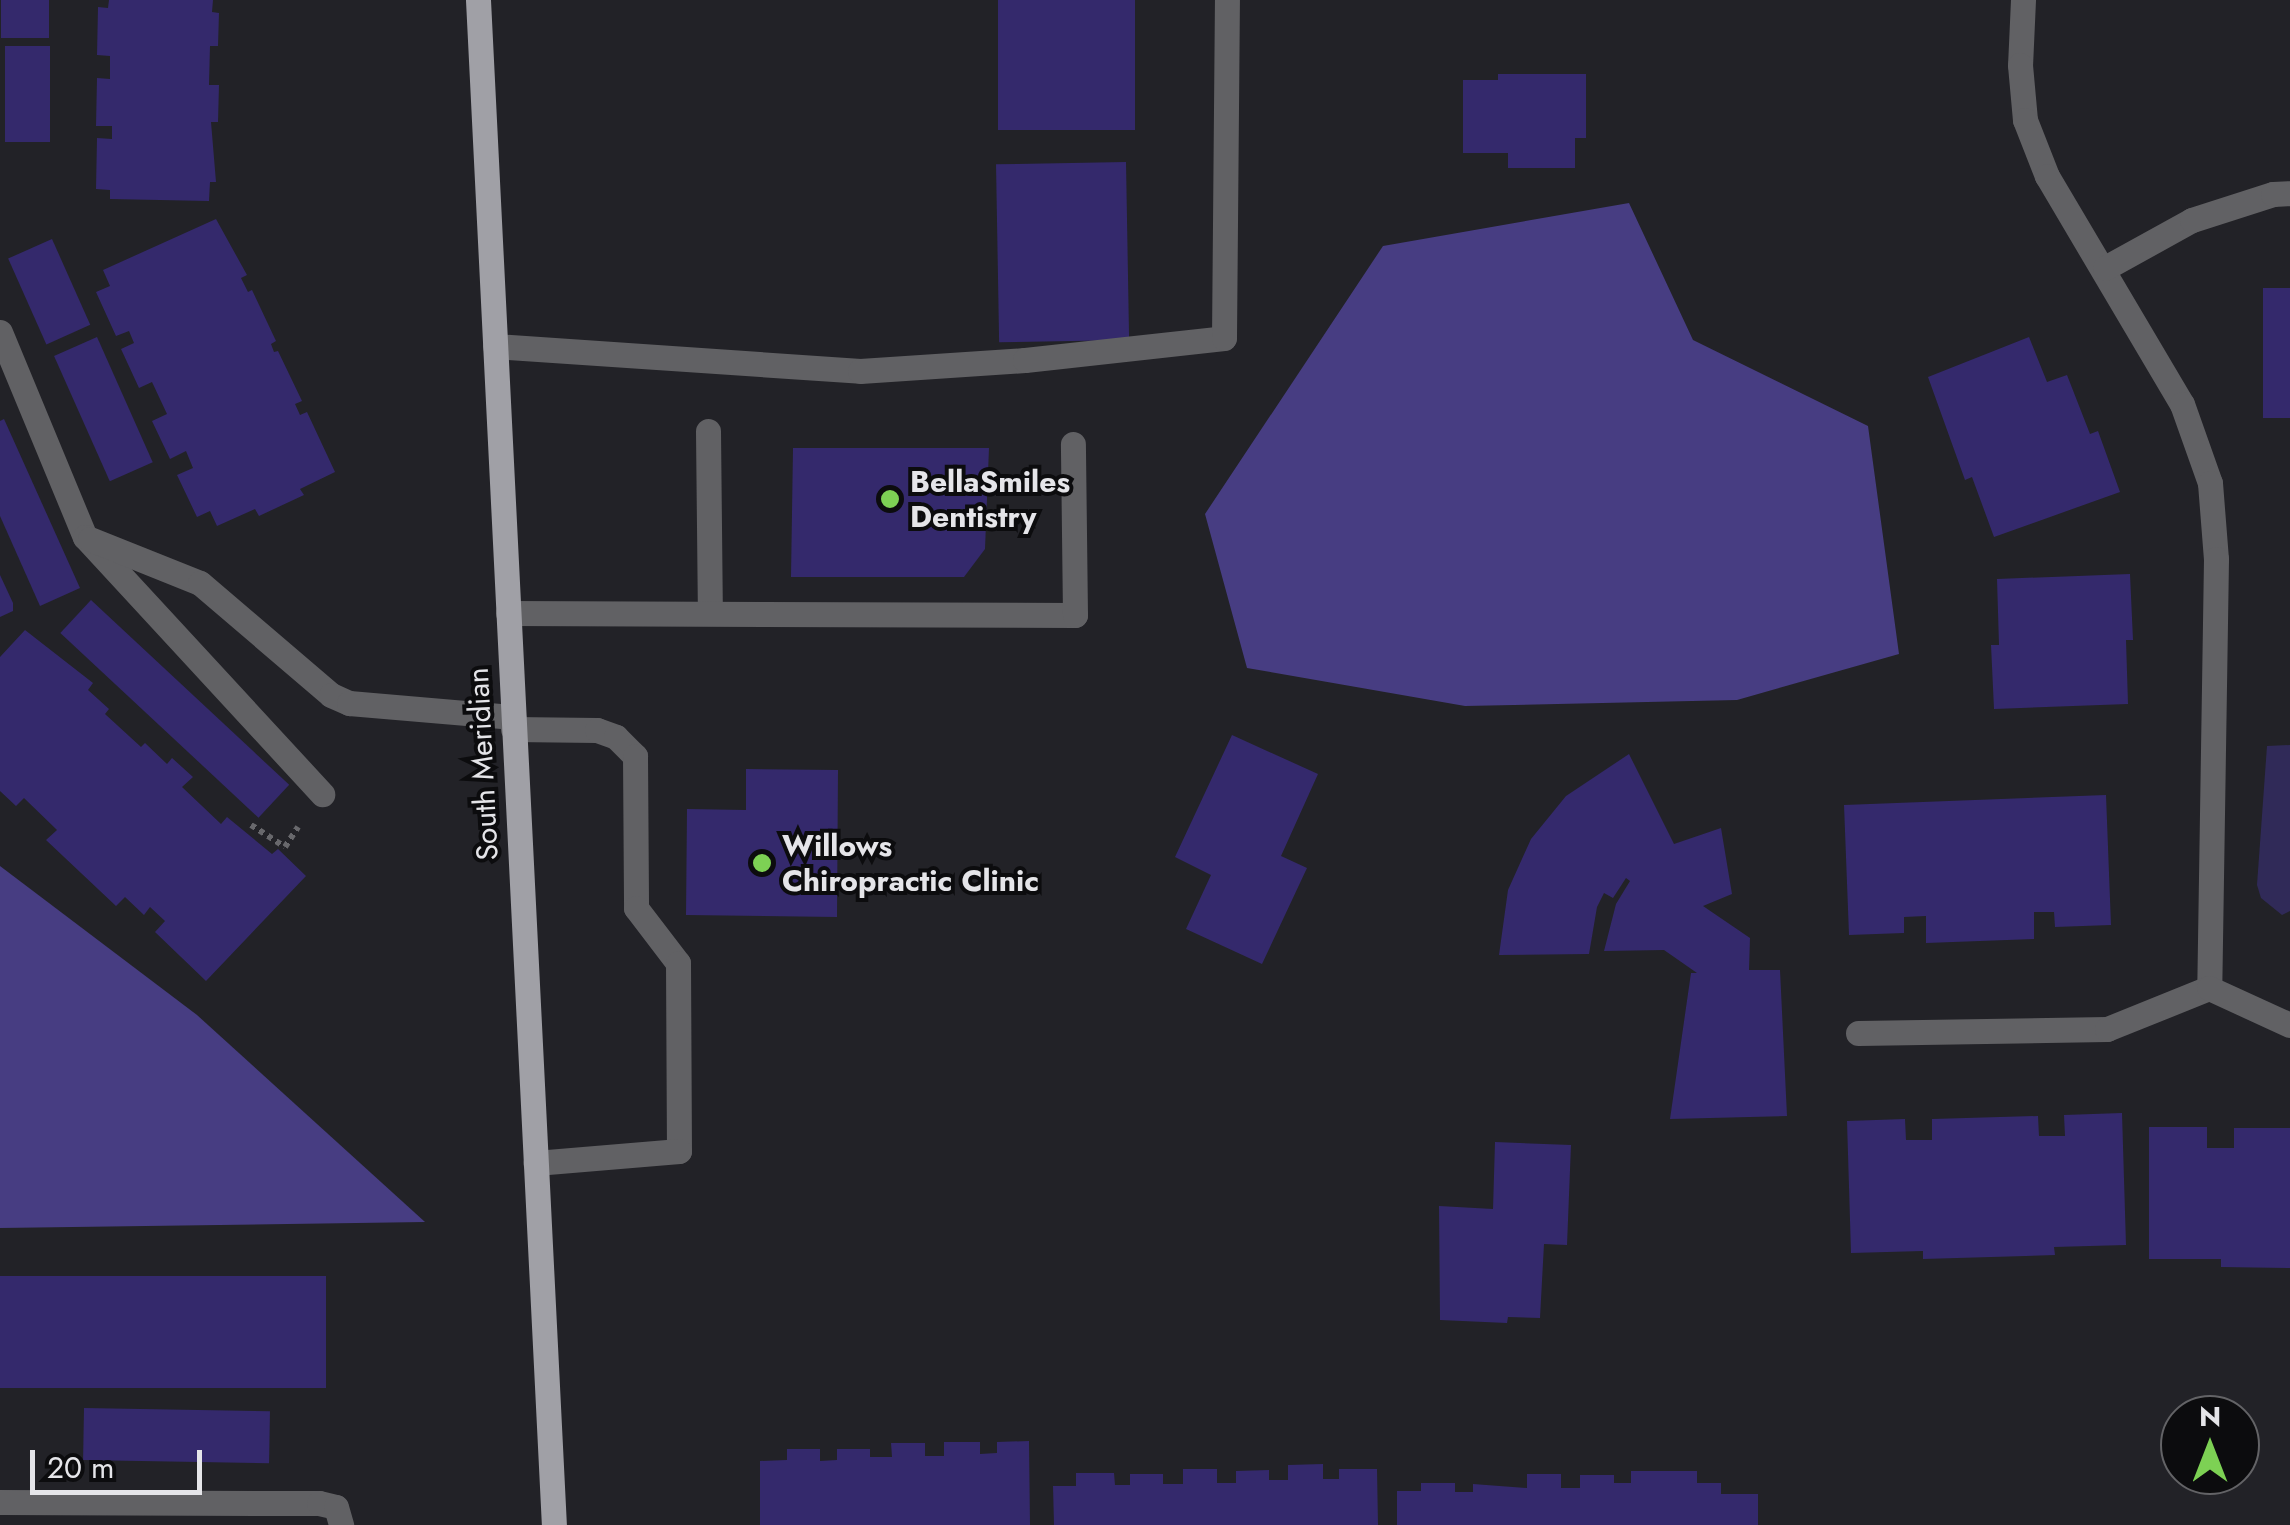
<!DOCTYPE html>
<html>
<head>
<meta charset="utf-8">
<style>
  body { margin:0 }
  #map { position:relative; width:2290px; height:1525px; overflow:hidden; background:#222227; font-family:Jost,sans-serif }
  div>[style] { position:absolute }
  .green>* { inset:0; background:#302a58 }
  .forest>* { inset:0; background:#473d82 }
  .building>* { inset:0; background:#34296c; transform-origin:0 0 }
  .path>* { height:6px; margin-top:-3px; transform-origin:0; background:repeating-linear-gradient(90deg,#68686c 0 5px,transparent 0 10px) }
  .minor>* { height:25px; margin:-12.5px; padding:0 12.5px; transform-origin:12.5px; border-radius:12.5px; background:#616164 }
  .major>* { height:25px; margin:-12.5px; padding:0 12.5px; transform-origin:12.5px; border-radius:12.5px; background:#a0a0a6 }
  .dots>* { width:28px; height:28px; translate:-50% -50%; box-sizing:border-box; border:5px solid #0c0c0e; border-radius:50% }
  span { translate:-50% -50%; white-space:nowrap; text-align:center; line-height:1.15; -webkit-text-stroke:8px #0c0c0e; paint-order:stroke }
  .poi-label { font-size:30px; color:#e5e5e9; font-weight:700 }
  .left { translate:0 -50%; text-align:left }
  .street-label { font-size:30px; color:#e5e5e9 }
  .north { position:absolute; left:2160px; top:1395px; width:100px; height:100px; box-sizing:border-box; background:#0c0c0e; border:2px solid #636366; border-radius:50%; rotate:0deg; font-size:28px; font-weight:700; line-height:40px; text-align:center; color:#e5e5e9 }
  .north::after { content:''; display:block; margin:auto; width:35px; height:45px; background:#7dd154; clip-path:polygon(50% 0,100% 100%,50% 72%,0 100%) }
  .scale { position:absolute; left:30px; top:1450px; width:172px; height:45px; box-sizing:border-box; border:5px solid #e5e5e9; border-top:0; padding-left:12px; font-size:30px; line-height:35px; white-space:nowrap; color:#e5e5e9; -webkit-text-stroke:8px #0c0c0e; paint-order:stroke }
</style>
</head>
<body>
<div id="map">
  <div class="green">
    <div style="clip-path:polygon(2290px 745px,2290px 911px,2282px 915px,2261px 898px,2257px 885px,2267px 746px)"></div>
  </div>
  <div class="forest">
    <div style="clip-path:polygon(1629px 203px,1693px 340px,1868px 426px,1899px 654px,1737px 700px,1465px 706px,1247px 668px,1205px 514px,1383px 246px)"></div>
    <div style="clip-path:polygon(0 866px,197px 1015px,425px 1222px,0 1228px)"></div>
  </div>
  <div class="building">
    <div style="left:1px;top:0;width:48px;height:38px"></div>
    <div style="clip-path:polygon(109px 0,213px 0,212px 12px,219px 13px,218px 46px,210px 46px,209px 85px,219px 85px,218px 122px,211px 122px,216px 182px,210px 182px,209px 201px,110px 199px,110px 190px,96px 189px,97px 138px,112px 139px,112px 126px,96px 126px,97px 78px,110px 79px,110px 56px,97px 55px,98px 7px,108px 8px)"></div>
    <div style="left:998px;top:0;width:137px;height:130px"></div>
    <div style="left:5px;top:46px;width:45px;height:96px"></div>
    <div style="clip-path:polygon(1498px 74px,1586px 74px,1586px 138px,1575px 138px,1575px 168px,1508px 168px,1508px 153px,1463px 153px,1463px 80px,1498px 80px)"></div>
    <div style="left:1126px;top:162px;width:178px;height:130px;rotate:89deg"></div>
    <div style="clip-path:polygon(216px 219px,247px 275px,241px 278px,248px 292px,252px 290px,276px 341px,271px 344px,274px 352px,278px 351px,302px 401px,295px 404px,300px 415px,307px 412px,335px 472px,300px 489px,304px 495px,259px 516px,255px 509px,217px 526px,210px 511px,197px 517px,177px 475px,193px 468px,186px 451px,170px 459px,152px 421px,167px 414px,152px 382px,139px 388px,121px 349px,134px 343px,129px 331px,116px 336px,96px 292px,110px 286px,103px 270px)"></div>
    <div style="left:52px;top:239px;width:94px;height:48px;rotate:66deg"></div>
    <div style="left:2263px;top:288px;width:27px;height:130px"></div>
    <div style="left:97px;top:337px;width:137px;height:47px;rotate:66deg"></div>
    <div style="clip-path:polygon(2029px 337px,2047px 382px,2067px 375px,2090px 434px,2098px 431px,2120px 492px,1994px 537px,1972px 477px,1965px 480px,1928px 377px)"></div>
    <div style="clip-path:polygon(4px 419px,80px 588px,40px 606px,0 516px,0 421px)"></div>
    <div style="clip-path:polygon(793px 448px,989px 448px,985px 549px,964px 577px,791px 577px)"></div>
    <div style="clip-path:polygon(2130px 574px,2133px 640px,2126px 640px,2128px 704px,1994px 709px,1991px 645px,1999px 645px,1997px 579px)"></div>
    <div style="clip-path:polygon(0 575px,13px 603px,13px 611px,0 617px)"></div>
    <div style="left:91px;top:600px;width:271px;height:45px;rotate:43deg"></div>
    <div style="clip-path:polygon(25px 630px,93px 683px,88px 690px,109px 709px,105px 714px,141px 747px,145px 743px,167px 764px,172px 758px,193px 777px,182px 787px,221px 824px,227px 817px,272px 854px,278px 849px,306px 876px,206px 981px,155px 932px,165px 921px,150px 907px,144px 915px,125px 897px,116px 906px,46px 840px,57px 830px,24px 798px,16px 806px,0 791px,0 657px)"></div>
    <div style="clip-path:polygon(1232px 735px,1318px 774px,1281px 856px,1307px 868px,1262px 964px,1186px 929px,1211px 875px,1175px 857px)"></div>
    <div style="clip-path:polygon(1629px 754px,1674px 844px,1721px 828px,1732px 894px,1703px 906px,1750px 938px,1749px 970px,1780px 970px,1787px 1116px,1670px 1119px,1691px 973px,1697px 973px,1664px 950px,1604px 951px,1616px 904px,1630px 881px,1626px 878px,1613px 898px,1604px 893px,1597px 907px,1589px 954px,1499px 955px,1508px 890px,1531px 839px,1566px 796px)"></div>
    <div style="clip-path:polygon(746px 769px,838px 770px,837px 917px,686px 915px,687px 809px,746px 810px)"></div>
    <div style="clip-path:polygon(2106px 795px,2111px 925px,2055px 927px,2054px 912px,2034px 912px,2034px 939px,1926px 943px,1926px 916px,1904px 917px,1904px 933px,1849px 935px,1844px 805px)"></div>
    <div style="clip-path:polygon(2122px 1113px,2126px 1245px,2054px 1247px,2055px 1255px,1923px 1259px,1923px 1251px,1851px 1253px,1847px 1121px,1905px 1119px,1906px 1140px,1932px 1140px,1932px 1119px,2038px 1116px,2039px 1136px,2065px 1136px,2064px 1115px)"></div>
    <div style="clip-path:polygon(2149px 1127px,2207px 1127px,2207px 1148px,2234px 1148px,2234px 1128px,2290px 1128px,2290px 1268px,2221px 1267px,2221px 1259px,2149px 1259px)"></div>
    <div style="clip-path:polygon(1495px 1142px,1571px 1145px,1567px 1245px,1544px 1244px,1540px 1318px,1508px 1317px,1507px 1323px,1440px 1320px,1439px 1206px,1493px 1209px)"></div>
    <div style="left:0;top:1276px;width:326px;height:112px"></div>
    <div style="left:84px;top:1408px;width:186px;height:52px;rotate:1deg"></div>
    <div style="clip-path:polygon(1029px 1441px,1030px 1525px,760px 1525px,760px 1461px,787px 1460px,787px 1449px,820px 1449px,820px 1461px,837px 1460px,837px 1449px,870px 1449px,870px 1457px,892px 1457px,891px 1443px,925px 1443px,925px 1456px,944px 1456px,944px 1442px,980px 1442px,980px 1454px,997px 1453px,997px 1442px)"></div>
    <div style="clip-path:polygon(1323px 1464px,1323px 1479px,1339px 1479px,1339px 1469px,1377px 1469px,1378px 1525px,1054px 1525px,1053px 1486px,1076px 1486px,1076px 1473px,1114px 1473px,1115px 1485px,1130px 1485px,1130px 1474px,1163px 1474px,1163px 1484px,1183px 1484px,1183px 1469px,1217px 1469px,1217px 1483px,1236px 1483px,1236px 1471px,1269px 1470px,1269px 1480px,1288px 1480px,1288px 1465px)"></div>
    <div style="clip-path:polygon(1631px 1471px,1697px 1471px,1697px 1483px,1721px 1483px,1721px 1494px,1758px 1494px,1758px 1525px,1397px 1525px,1397px 1491px,1421px 1491px,1421px 1483px,1455px 1483px,1455px 1492px,1473px 1492px,1473px 1484px,1527px 1488px,1527px 1474px,1561px 1474px,1561px 1488px,1580px 1488px,1580px 1475px,1614px 1475px,1614px 1483px,1631px 1483px)"></div>
  </div>
  <div class="path">
    <div style="left:251px;top:825px;width:40px;rotate:32.9deg"></div>
    <div style="left:285px;top:847px;width:24px;rotate:-57deg"></div>
  </div>
  <div class="minor">
    <div style="left:2023px;top:0;width:65px;rotate:92.6deg"></div>
    <div style="left:2020px;top:65px;width:55px;rotate:84.8deg"></div>
    <div style="left:2025px;top:120px;width:60px;rotate:68.6deg"></div>
    <div style="left:2047px;top:176px;width:265px;rotate:59.4deg"></div>
    <div style="left:2182px;top:404px;width:84px;rotate:70.5deg"></div>
    <div style="left:2210px;top:483px;width:76px;rotate:85.5deg"></div>
    <div style="left:2216px;top:559px;width:429px;rotate:90.9deg"></div>
    <div style="left:2105px;top:268px;width:99px;rotate:-28.9deg"></div>
    <div style="left:2192px;top:220px;width:85px;rotate:-17.8deg"></div>
    <div style="left:2273px;top:194px;width:17px;rotate:-3deg"></div>
    <div style="left:0;top:332px;width:222px;rotate:67.5deg"></div>
    <div style="left:85px;top:537px;width:350px;rotate:47.3deg"></div>
    <div style="left:495px;top:346px;width:366px;rotate:3.9deg"></div>
    <div style="left:860px;top:371px;width:165px;rotate:-3.8deg"></div>
    <div style="left:1025px;top:360px;width:200px;rotate:-6.3deg"></div>
    <div style="left:1224px;top:338px;width:338px;rotate:-89.5deg"></div>
    <div style="left:708px;top:431px;width:182px;rotate:89.4deg"></div>
    <div style="left:90px;top:539px;width:118px;rotate:21.8deg"></div>
    <div style="left:200px;top:583px;width:172px;rotate:40.5deg"></div>
    <div style="left:331px;top:695px;width:20px;rotate:24deg"></div>
    <div style="left:349px;top:703px;width:165px;rotate:4.9deg"></div>
    <div style="left:508px;top:613px;width:567px;rotate:0.2deg"></div>
    <div style="left:1075px;top:615px;width:171px;rotate:-90.7deg"></div>
    <div style="left:513px;top:729px;width:84px;rotate:0.7deg"></div>
    <div style="left:597px;top:730px;width:20px;rotate:20deg"></div>
    <div style="left:616px;top:737px;width:27px;rotate:45deg"></div>
    <div style="left:635px;top:756px;width:152px;rotate:89.6deg"></div>
    <div style="left:636px;top:908px;width:69px;rotate:52.6deg"></div>
    <div style="left:678px;top:963px;width:188px;rotate:89.7deg"></div>
    <div style="left:679px;top:1151px;width:144px;rotate:175.2deg"></div>
    <div style="left:1858px;top:1033px;width:249px;rotate:-0.9deg"></div>
    <div style="left:2107px;top:1029px;width:110px;rotate:-21.9deg"></div>
    <div style="left:2209px;top:988px;width:89px;rotate:24.6deg"></div>
    <div style="left:0;top:1502px;width:319px;rotate:0.2deg"></div>
    <div style="left:319px;top:1503px;width:17px;rotate:13deg"></div>
    <div style="left:336px;top:1507px;width:19px;rotate:74deg"></div>
  </div>
  <div class="major">
    <div style="left:478px;top:0;width:1527px;rotate:87.15deg"></div>
  </div>
  <div class="dots">
    <div style="left:890px;top:499px;background:#7dd154"></div>
    <div style="left:762px;top:863px;background:#7dd154"></div>
  </div>
  <div class="poi-label">
    <span class="left" style="left:910px;top:499px">BellaSmiles<br>Dentistry</span>
    <span class="left" style="left:782px;top:863px">Willows<br>Chiropractic Clinic</span>
  </div>
  <div class="street-label">
    <span style="left:483px;top:764px;rotate:-93deg">South Meridian</span>
  </div>
  <div class="north">N</div>
  <div class="scale">20 m</div>
</div>
</body>
</html>
